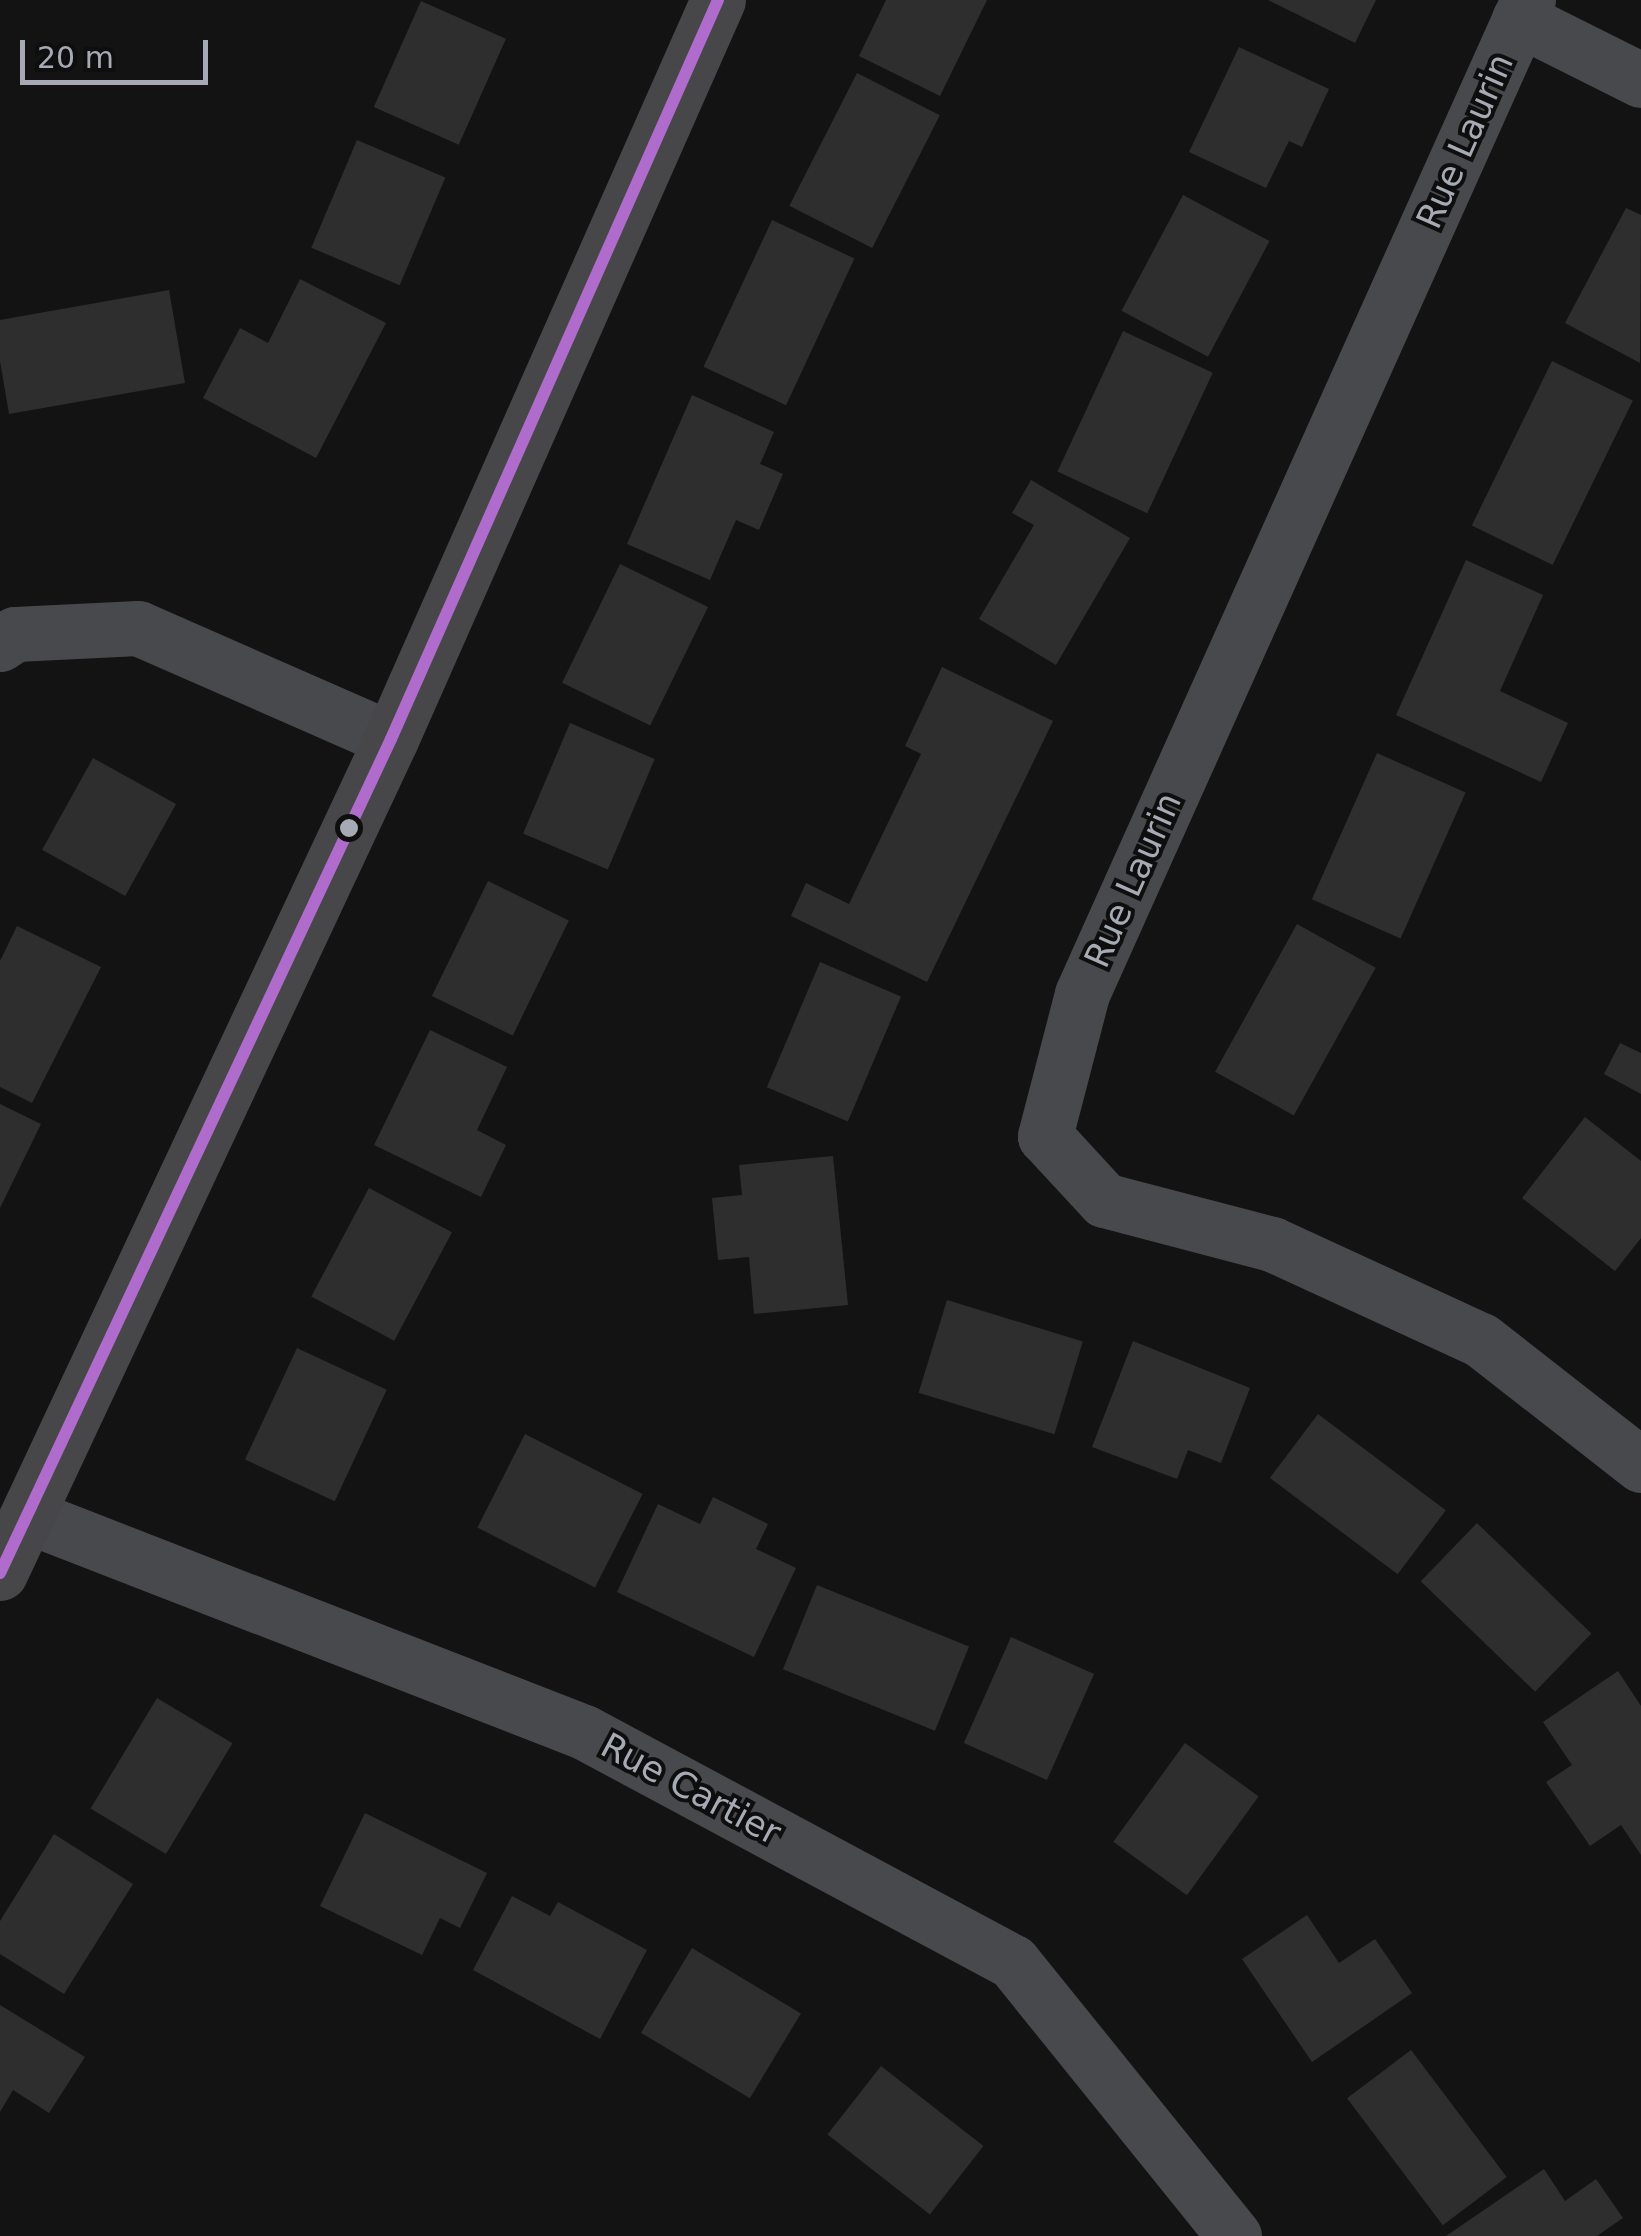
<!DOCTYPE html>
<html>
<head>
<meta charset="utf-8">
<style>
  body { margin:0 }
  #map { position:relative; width:1641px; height:2236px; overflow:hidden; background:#131314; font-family:"DejaVu Sans",sans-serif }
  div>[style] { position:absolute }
  .building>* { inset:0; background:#2e2e2f; transform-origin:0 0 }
  .street>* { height:55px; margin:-27.5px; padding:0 27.5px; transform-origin:27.5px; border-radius:27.5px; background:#48494c }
  .secondary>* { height:55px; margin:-27.5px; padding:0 27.5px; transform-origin:27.5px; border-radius:27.5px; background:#47474a }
  .bus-1>* { height:12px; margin:-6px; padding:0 6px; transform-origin:6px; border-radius:6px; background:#b06ccc }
  .dots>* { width:28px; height:28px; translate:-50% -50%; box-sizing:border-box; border:5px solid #0e0e0f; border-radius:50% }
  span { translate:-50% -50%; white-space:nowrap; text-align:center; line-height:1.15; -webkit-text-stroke:8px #0e0e0f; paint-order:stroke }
  .street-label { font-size:35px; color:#a5aab4 }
  .scale { position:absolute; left:20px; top:40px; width:188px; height:45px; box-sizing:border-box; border:5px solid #a5aab4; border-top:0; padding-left:12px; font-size:30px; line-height:35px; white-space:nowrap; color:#a5aab4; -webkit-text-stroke:8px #0e0e0f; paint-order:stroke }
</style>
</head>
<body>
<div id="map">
  <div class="building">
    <div style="clip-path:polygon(886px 0,987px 0,940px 96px,859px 56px)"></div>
    <div style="clip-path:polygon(1268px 0,1376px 0,1355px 43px)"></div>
    <div style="left:421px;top:1px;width:93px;height:116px;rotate:24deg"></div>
    <div style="clip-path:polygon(1239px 47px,1329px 89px,1302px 147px,1289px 141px,1266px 188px,1189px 152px)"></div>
    <div style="left:857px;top:73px;width:93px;height:149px;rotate:27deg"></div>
    <div style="left:357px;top:140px;width:96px;height:117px;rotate:23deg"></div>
    <div style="left:1183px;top:195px;width:98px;height:131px;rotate:28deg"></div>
    <div style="clip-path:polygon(1626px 208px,1641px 215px,1640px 363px,1565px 323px)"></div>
    <div style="left:772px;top:220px;width:91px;height:162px;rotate:25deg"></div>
    <div style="clip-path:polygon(300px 279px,386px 323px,316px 458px,203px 398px,240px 328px,268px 343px)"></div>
    <div style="clip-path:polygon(169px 290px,185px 383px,9px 414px,0 361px,0 320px)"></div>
    <div style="left:1123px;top:331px;width:99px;height:155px;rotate:25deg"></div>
    <div style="left:1552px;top:361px;width:90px;height:183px;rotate:26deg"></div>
    <div style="clip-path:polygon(692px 395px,774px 432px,760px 464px,783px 474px,759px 530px,736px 520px,710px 580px,627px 544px)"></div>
    <div style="clip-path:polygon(1031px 480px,1130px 538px,1056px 665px,979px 619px,1034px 525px,1012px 513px)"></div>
    <div style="clip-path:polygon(1466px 560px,1543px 595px,1500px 691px,1568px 723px,1541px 782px,1396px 715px)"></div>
    <div style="left:620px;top:564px;width:98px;height:132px;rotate:26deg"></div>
    <div style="clip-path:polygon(942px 667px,1053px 721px,927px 982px,791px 916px,806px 883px,849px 904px,921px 754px,905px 746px)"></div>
    <div style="left:570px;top:723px;width:92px;height:120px;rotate:23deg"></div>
    <div style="left:1377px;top:753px;width:97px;height:160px;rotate:24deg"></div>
    <div style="left:93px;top:758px;width:95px;height:105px;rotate:29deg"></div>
    <div style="left:488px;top:881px;width:90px;height:128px;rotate:26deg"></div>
    <div style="left:1297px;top:924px;width:90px;height:169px;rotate:29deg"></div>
    <div style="clip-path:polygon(17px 926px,101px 967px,32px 1103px,0 1087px,0 961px)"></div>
    <div style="left:820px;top:962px;width:88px;height:136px;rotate:23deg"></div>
    <div style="clip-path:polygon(430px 1030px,507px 1067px,477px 1130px,506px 1145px,481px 1197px,374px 1145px)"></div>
    <div style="clip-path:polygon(1620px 1043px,1641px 1053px,1641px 1094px,1604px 1074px)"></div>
    <div style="clip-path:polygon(0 1104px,41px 1124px,0 1208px)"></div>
    <div style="clip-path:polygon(1585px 1117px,1641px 1161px,1641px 1238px,1615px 1271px,1522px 1198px)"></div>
    <div style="clip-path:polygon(833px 1156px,848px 1305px,754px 1314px,749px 1257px,718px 1260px,712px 1198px,742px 1195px,739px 1165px)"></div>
    <div style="left:369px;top:1188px;width:94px;height:123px;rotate:28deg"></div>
    <div style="left:947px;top:1300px;width:142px;height:97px;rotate:17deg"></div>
    <div style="clip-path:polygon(1133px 1341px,1250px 1388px,1221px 1463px,1188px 1450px,1177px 1479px,1092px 1447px)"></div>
    <div style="left:297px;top:1348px;width:99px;height:123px;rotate:25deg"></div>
    <div style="left:1318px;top:1414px;width:160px;height:80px;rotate:37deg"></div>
    <div style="left:525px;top:1434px;width:132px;height:105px;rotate:27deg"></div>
    <div style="clip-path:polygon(713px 1497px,768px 1524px,756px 1549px,796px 1568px,754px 1657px,617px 1592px,658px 1504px,700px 1524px)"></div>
    <div style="left:1477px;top:1523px;width:159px;height:81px;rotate:44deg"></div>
    <div style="left:817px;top:1585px;width:164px;height:91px;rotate:22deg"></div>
    <div style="left:1011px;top:1637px;width:91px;height:116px;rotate:24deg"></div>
    <div style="clip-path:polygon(1618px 1671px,1641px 1706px,1641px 1855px,1621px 1825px,1590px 1846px,1546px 1782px,1572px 1765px,1543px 1722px)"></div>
    <div style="left:157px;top:1698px;width:88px;height:129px;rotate:31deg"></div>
    <div style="left:1185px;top:1743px;width:91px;height:122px;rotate:36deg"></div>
    <div style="clip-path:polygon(365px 1813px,487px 1873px,460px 1928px,440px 1918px,422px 1955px,320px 1906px)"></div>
    <div style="clip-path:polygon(54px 1834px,133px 1884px,64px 1994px,0 1954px,0 1921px)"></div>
    <div style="clip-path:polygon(512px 1896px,550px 1916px,558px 1902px,647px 1950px,600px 2039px,473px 1970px)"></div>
    <div style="clip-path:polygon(1307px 1915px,1339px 1963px,1375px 1939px,1412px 1993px,1312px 2062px,1242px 1959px)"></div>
    <div style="left:692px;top:1948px;width:127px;height:99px;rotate:31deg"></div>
    <div style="clip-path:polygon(0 2005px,85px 2057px,49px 2113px,13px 2090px,0 2112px)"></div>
    <div style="left:1411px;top:2050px;width:159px;height:80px;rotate:53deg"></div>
    <div style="left:881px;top:2066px;width:130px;height:87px;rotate:38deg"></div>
    <div style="clip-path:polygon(1544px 2169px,1565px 2201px,1596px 2179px,1623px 2218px,1597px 2236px,1446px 2236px)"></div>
  </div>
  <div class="street">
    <div style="left:1528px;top:0;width:1089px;rotate:114.17deg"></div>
    <div style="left:1082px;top:994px;width:147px;rotate:104.6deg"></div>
    <div style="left:1045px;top:1136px;width:87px;rotate:47.3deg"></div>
    <div style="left:1104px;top:1200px;width:174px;rotate:14.7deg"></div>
    <div style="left:1272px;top:1244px;width:230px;rotate:24.7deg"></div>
    <div style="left:1481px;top:1340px;width:203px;rotate:38deg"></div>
    <div style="left:1519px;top:19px;width:136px;rotate:26.6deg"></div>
    <div style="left:0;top:644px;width:18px;rotate:-34deg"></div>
    <div style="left:15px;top:634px;width:123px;rotate:-2.8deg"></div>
    <div style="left:138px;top:628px;width:276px;rotate:23.7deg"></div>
    <div style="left:28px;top:1516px;width:596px;rotate:21.23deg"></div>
    <div style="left:584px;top:1732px;width:487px;rotate:28.2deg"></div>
    <div style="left:1013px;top:1962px;width:352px;rotate:51.1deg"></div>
  </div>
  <div class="secondary">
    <div style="left:0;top:1573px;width:921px;rotate:-64.88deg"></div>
    <div style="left:391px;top:739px;width:808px;rotate:-66.13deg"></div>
  </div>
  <div class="bus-1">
    <div style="left:0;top:1573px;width:921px;rotate:-64.88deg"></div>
    <div style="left:391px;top:739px;width:808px;rotate:-66.13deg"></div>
  </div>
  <div class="dots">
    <div style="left:349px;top:828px;background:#a5aab4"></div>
  </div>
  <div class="street-label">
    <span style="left:1465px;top:141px;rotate:-66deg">Rue Laurin</span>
    <span style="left:1133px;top:880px;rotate:-66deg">Rue Laurin</span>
    <span style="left:691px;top:1789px;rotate:28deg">Rue Cartier</span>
  </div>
  <div class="scale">20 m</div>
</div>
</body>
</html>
